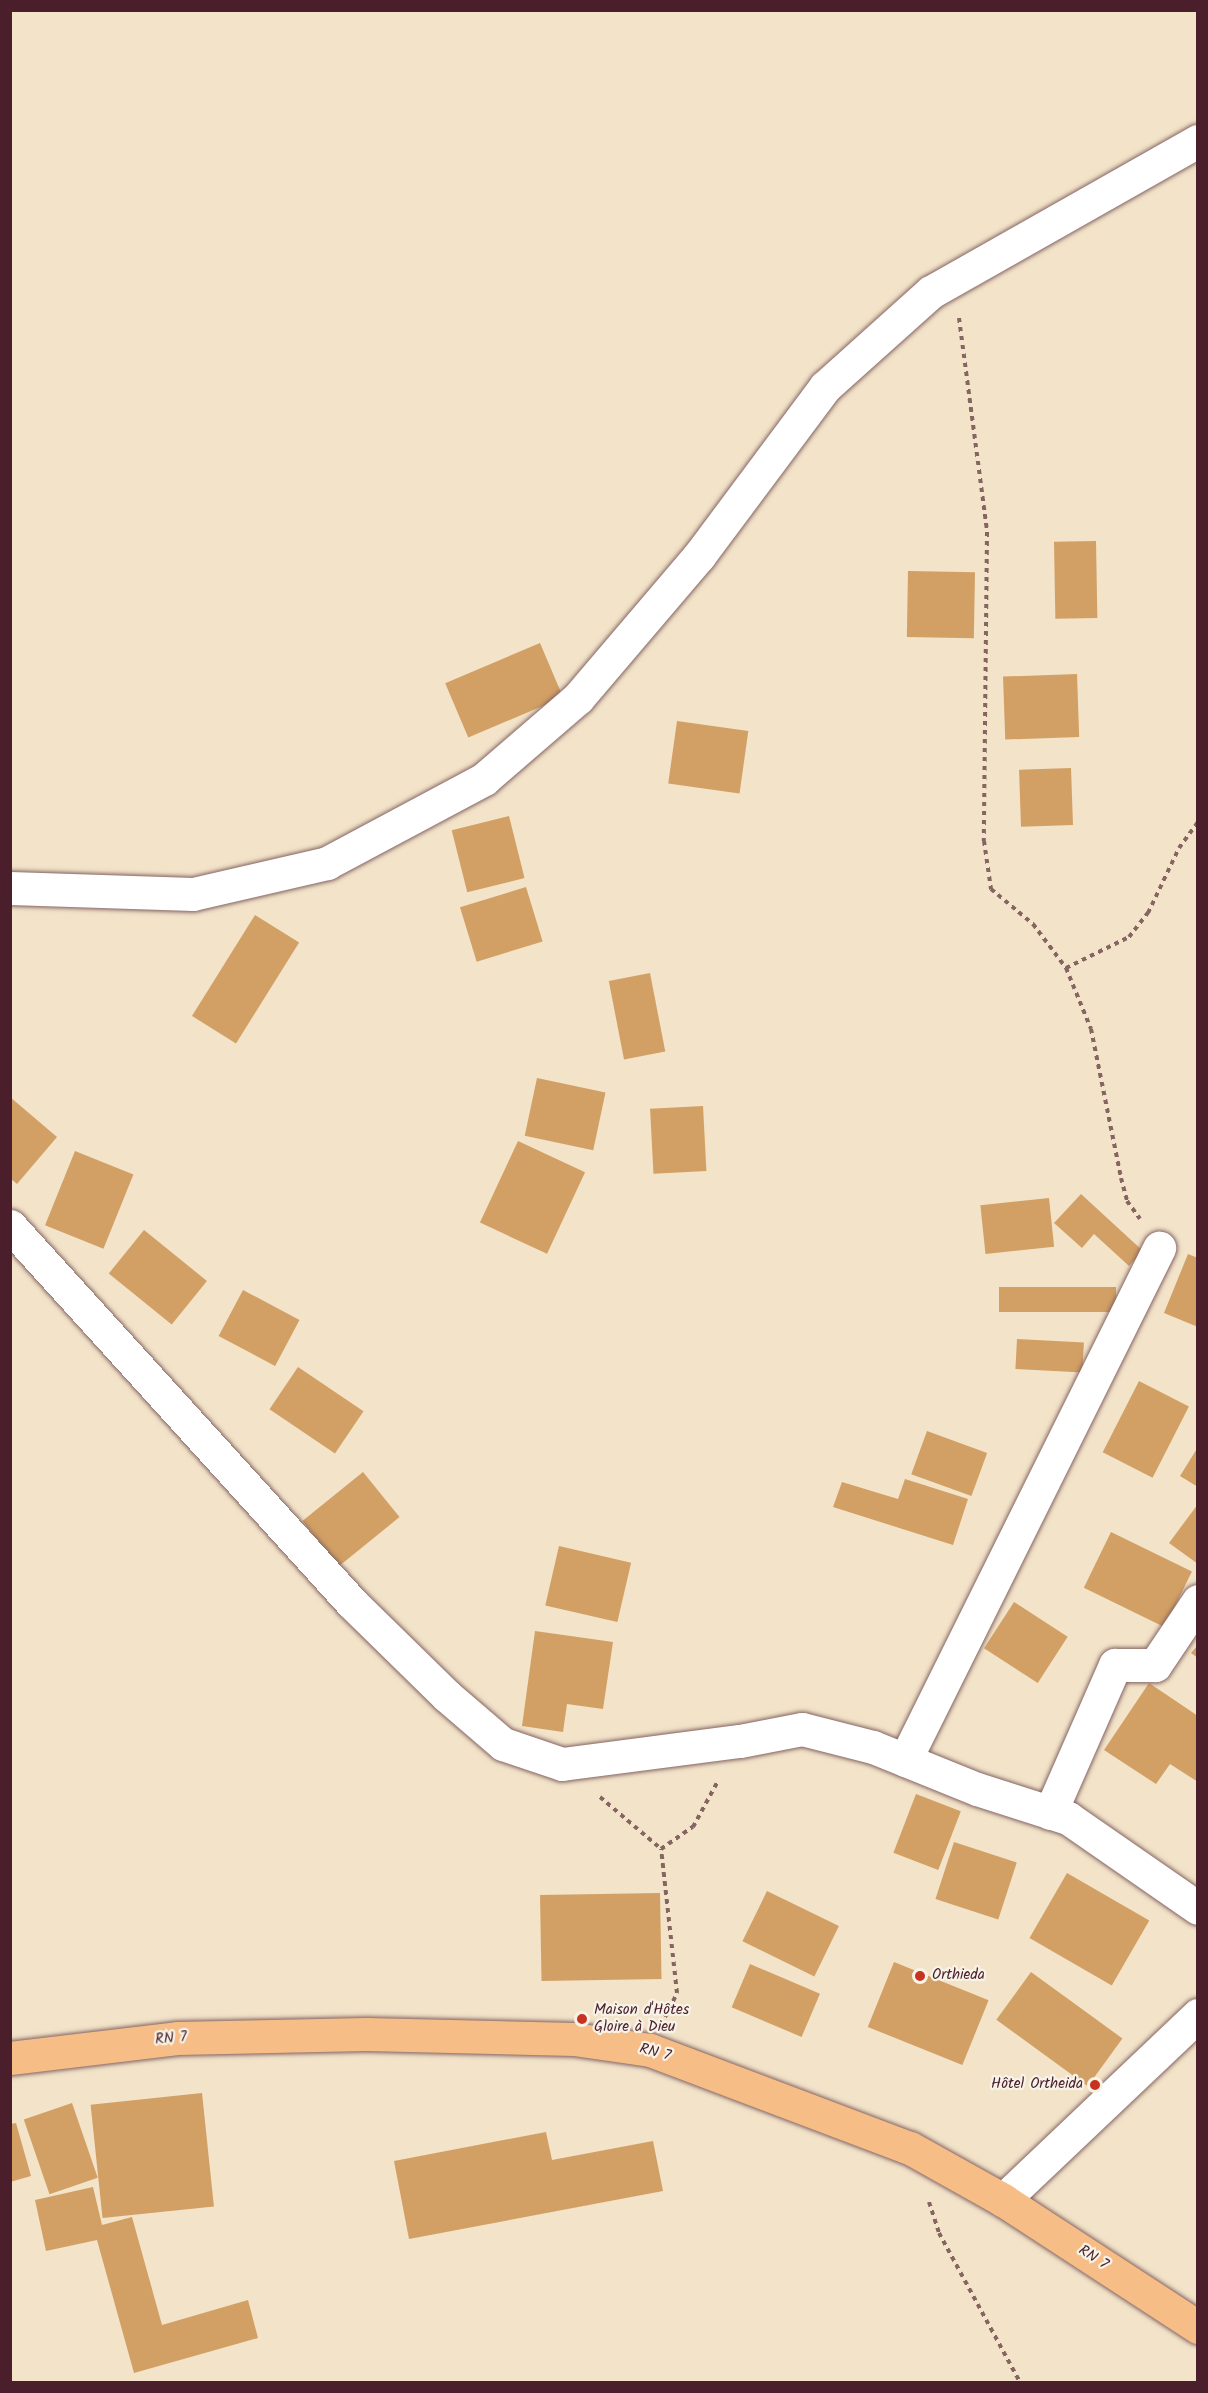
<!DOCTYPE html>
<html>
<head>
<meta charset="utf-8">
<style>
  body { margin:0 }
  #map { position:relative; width:1208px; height:2393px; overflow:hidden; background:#f2e3c9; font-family:Kalam,sans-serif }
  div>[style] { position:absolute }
  .building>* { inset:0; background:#d2a064; transform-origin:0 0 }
  .path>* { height:4px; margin-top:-2px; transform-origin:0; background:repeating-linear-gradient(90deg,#856462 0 4.5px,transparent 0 9px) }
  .roads { filter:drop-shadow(0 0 2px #856462) drop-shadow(0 0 2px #856462) }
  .street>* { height:33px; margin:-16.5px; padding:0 16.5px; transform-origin:16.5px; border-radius:16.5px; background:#fff }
  .primary>* { height:33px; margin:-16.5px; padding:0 16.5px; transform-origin:16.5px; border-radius:16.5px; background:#f6be86 }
  .dots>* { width:16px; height:16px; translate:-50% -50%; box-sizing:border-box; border:3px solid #f7f3e8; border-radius:50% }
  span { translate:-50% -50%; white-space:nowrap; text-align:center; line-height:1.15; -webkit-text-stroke:4.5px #f7f3e8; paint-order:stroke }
  .poi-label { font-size:15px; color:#4a1f2b }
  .left { translate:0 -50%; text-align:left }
  .right { translate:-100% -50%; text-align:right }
  .street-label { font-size:15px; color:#4a1f2b }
  .frame { position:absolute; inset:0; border:12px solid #4a1f2b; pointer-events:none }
</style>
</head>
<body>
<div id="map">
  <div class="building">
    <div style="left:1096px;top:541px;width:77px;height:42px;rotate:89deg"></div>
    <div style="left:908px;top:571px;width:67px;height:66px;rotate:1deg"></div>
    <div style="left:540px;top:643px;width:59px;height:103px;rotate:67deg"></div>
    <div style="left:1077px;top:674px;width:63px;height:74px;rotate:88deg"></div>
    <div style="left:677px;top:721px;width:72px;height:63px;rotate:8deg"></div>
    <div style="left:1071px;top:768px;width:57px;height:52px;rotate:88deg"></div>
    <div style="left:509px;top:816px;width:64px;height:59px;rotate:76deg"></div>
    <div style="left:526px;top:887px;width:57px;height:69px;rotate:73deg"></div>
    <div style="left:255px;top:915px;width:52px;height:119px;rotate:32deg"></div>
    <div style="left:650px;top:973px;width:80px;height:42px;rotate:79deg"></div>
    <div style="left:537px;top:1078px;width:70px;height:59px;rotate:12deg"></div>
    <div style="clip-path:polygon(10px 1097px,57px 1137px,17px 1184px,10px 1178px)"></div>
    <div style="left:703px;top:1106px;width:65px;height:53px;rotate:87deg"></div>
    <div style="left:518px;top:1141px;width:74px;height:90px;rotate:25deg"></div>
    <div style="left:75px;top:1151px;width:63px;height:80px;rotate:22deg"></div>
    <div style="clip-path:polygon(1081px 1194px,1143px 1251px,1129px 1266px,1094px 1234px,1082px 1248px,1054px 1223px)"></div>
    <div style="left:1049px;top:1198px;width:49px;height:69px;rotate:84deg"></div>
    <div style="left:144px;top:1230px;width:81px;height:56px;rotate:39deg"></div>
    <div style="clip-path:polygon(1188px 1254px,1198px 1258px,1198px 1327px,1164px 1313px)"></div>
    <div style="left:1116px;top:1287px;width:25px;height:117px;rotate:90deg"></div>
    <div style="left:243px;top:1290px;width:64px;height:52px;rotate:28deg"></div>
    <div style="left:1017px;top:1339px;width:67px;height:30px;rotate:3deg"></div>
    <div style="left:298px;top:1367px;width:79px;height:51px;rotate:34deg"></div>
    <div style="left:1139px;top:1381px;width:56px;height:80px;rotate:27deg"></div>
    <div style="left:927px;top:1431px;width:64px;height:46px;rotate:20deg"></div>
    <div style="clip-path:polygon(1198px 1447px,1198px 1487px,1180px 1476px)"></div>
    <div style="left:363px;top:1472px;width:58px;height:78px;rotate:51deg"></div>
    <div style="clip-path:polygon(905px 1479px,968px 1499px,953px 1545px,833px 1507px,842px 1482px,898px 1499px)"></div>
    <div style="clip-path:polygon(1198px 1504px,1198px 1564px,1169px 1543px)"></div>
    <div style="left:1111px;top:1532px;width:90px;height:62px;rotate:26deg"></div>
    <div style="left:559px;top:1546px;width:74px;height:61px;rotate:13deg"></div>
    <div style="left:1014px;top:1602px;width:64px;height:55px;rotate:33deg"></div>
    <div style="clip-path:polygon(535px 1631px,613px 1642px,603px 1709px,567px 1704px,563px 1732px,522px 1726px)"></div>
    <div style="clip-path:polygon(1198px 1645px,1198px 1658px,1191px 1653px)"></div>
    <div style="clip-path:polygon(1149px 1683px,1198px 1716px,1198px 1782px,1170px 1764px,1156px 1784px,1104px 1750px)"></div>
    <div style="left:916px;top:1794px;width:48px;height:63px;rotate:21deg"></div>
    <div style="left:954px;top:1842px;width:66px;height:60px;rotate:18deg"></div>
    <div style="left:1067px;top:1873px;width:95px;height:75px;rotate:30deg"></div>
    <div style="left:767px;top:1891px;width:80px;height:56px;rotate:26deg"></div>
    <div style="left:660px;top:1893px;width:86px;height:120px;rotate:89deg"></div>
    <div style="left:894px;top:1962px;width:102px;height:70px;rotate:22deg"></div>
    <div style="left:750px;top:1964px;width:76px;height:47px;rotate:23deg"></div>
    <div style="left:1031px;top:1972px;width:113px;height:59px;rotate:36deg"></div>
    <div style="left:202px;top:2093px;width:114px;height:112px;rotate:84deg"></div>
    <div style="left:72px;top:2103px;width:79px;height:51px;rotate:71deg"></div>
    <div style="clip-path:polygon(16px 2123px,31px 2176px,10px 2182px,10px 2124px)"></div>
    <div style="clip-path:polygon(546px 2132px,552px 2160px,653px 2141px,663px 2191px,409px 2239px,394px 2161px)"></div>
    <div style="clip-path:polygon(93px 2187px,102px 2225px,132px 2217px,162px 2325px,248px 2300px,258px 2338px,134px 2373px,97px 2240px,46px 2251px,35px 2200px)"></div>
  </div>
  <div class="path">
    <div style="left:959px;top:318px;width:216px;rotate:82.5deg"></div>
    <div style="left:987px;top:532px;width:309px;rotate:90.6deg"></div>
    <div style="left:984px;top:841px;width:49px;rotate:81.7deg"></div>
    <div style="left:991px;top:889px;width:55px;rotate:39.8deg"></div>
    <div style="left:1033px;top:924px;width:55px;rotate:53.1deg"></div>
    <div style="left:1066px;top:968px;width:66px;rotate:67.7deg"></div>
    <div style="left:1091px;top:1029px;width:152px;rotate:78.6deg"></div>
    <div style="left:1121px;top:1178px;width:24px;rotate:75deg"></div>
    <div style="left:1127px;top:1201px;width:22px;rotate:54deg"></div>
    <div style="left:1066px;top:968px;width:70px;rotate:-26.2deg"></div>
    <div style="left:1129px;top:937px;width:31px;rotate:-52deg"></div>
    <div style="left:1148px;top:913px;width:72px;rotate:-64.5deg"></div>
    <div style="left:1179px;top:848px;width:32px;rotate:-54deg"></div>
    <div style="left:600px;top:1797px;width:80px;rotate:40.4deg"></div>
    <div style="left:665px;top:2017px;width:27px;rotate:-63deg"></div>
    <div style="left:677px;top:1993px;width:145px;rotate:-96.3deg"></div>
    <div style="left:661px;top:1849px;width:39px;rotate:-35deg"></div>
    <div style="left:693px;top:1827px;width:52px;rotate:-61.5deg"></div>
    <div style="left:929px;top:2202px;width:33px;rotate:72deg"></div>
    <div style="left:939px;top:2233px;width:170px;rotate:61.5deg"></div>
  </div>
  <div class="roads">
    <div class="street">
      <div style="left:10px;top:888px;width:183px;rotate:1.9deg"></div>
      <div style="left:193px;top:894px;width:138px;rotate:-13deg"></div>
      <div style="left:327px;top:863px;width:178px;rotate:-28.1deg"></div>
      <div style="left:484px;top:779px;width:124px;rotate:-40.8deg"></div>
      <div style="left:578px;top:698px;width:187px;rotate:-49.6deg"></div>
      <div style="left:699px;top:556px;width:211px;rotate:-53.3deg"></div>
      <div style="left:825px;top:387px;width:142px;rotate:-41.9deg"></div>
      <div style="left:931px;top:292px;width:307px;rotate:-29.5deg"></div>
      <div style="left:10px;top:1226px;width:508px;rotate:47.79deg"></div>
      <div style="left:351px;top:1602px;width:134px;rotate:44.4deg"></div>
      <div style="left:447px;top:1696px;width:74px;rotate:40.6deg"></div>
      <div style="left:503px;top:1744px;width:62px;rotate:18.7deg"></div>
      <div style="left:562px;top:1764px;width:179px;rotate:-7.4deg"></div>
      <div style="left:740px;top:1741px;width:63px;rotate:-11deg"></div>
      <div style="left:802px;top:1729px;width:73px;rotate:14.2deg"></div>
      <div style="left:873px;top:1747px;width:112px;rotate:22deg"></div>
      <div style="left:977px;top:1789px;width:96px;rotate:17.7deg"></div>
      <div style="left:1068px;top:1818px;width:158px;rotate:34.7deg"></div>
      <div style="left:905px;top:1760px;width:572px;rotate:-63.61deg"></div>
      <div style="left:1050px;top:1813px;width:162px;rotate:-66.3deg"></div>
      <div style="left:1115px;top:1665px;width:40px"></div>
      <div style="left:1155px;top:1665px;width:77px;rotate:-56.1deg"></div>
      <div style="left:1003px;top:2200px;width:269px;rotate:-43.5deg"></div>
    </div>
    <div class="primary">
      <div style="left:10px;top:2058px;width:168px;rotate:-6.8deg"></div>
      <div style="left:177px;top:2038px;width:189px;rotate:-1.2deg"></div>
      <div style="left:366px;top:2034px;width:208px;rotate:1.4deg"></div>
      <div style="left:574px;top:2039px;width:77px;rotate:8.2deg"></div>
      <div style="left:650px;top:2050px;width:278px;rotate:20.7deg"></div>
      <div style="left:910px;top:2148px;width:107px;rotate:29.2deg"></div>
      <div style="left:1003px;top:2200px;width:233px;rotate:33.1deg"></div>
    </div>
  </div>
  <div class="dots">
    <div style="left:920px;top:1976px;background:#c8321e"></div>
    <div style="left:582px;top:2019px;background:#c8321e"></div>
    <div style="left:1095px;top:2085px;background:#c8321e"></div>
  </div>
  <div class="poi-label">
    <span class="left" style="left:932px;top:1976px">Orthieda</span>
    <span class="left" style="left:594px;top:2019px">Maison d'Hôtes<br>Gloire à Dieu</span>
    <span class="right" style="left:1083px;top:2085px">Hôtel Ortheida</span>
  </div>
  <div class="street-label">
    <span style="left:171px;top:2039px;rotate:-5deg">RN 7</span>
    <span style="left:655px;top:2053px;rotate:15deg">RN 7</span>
    <span style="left:1093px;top:2258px;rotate:33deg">RN 7</span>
  </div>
  <div class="frame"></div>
</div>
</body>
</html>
